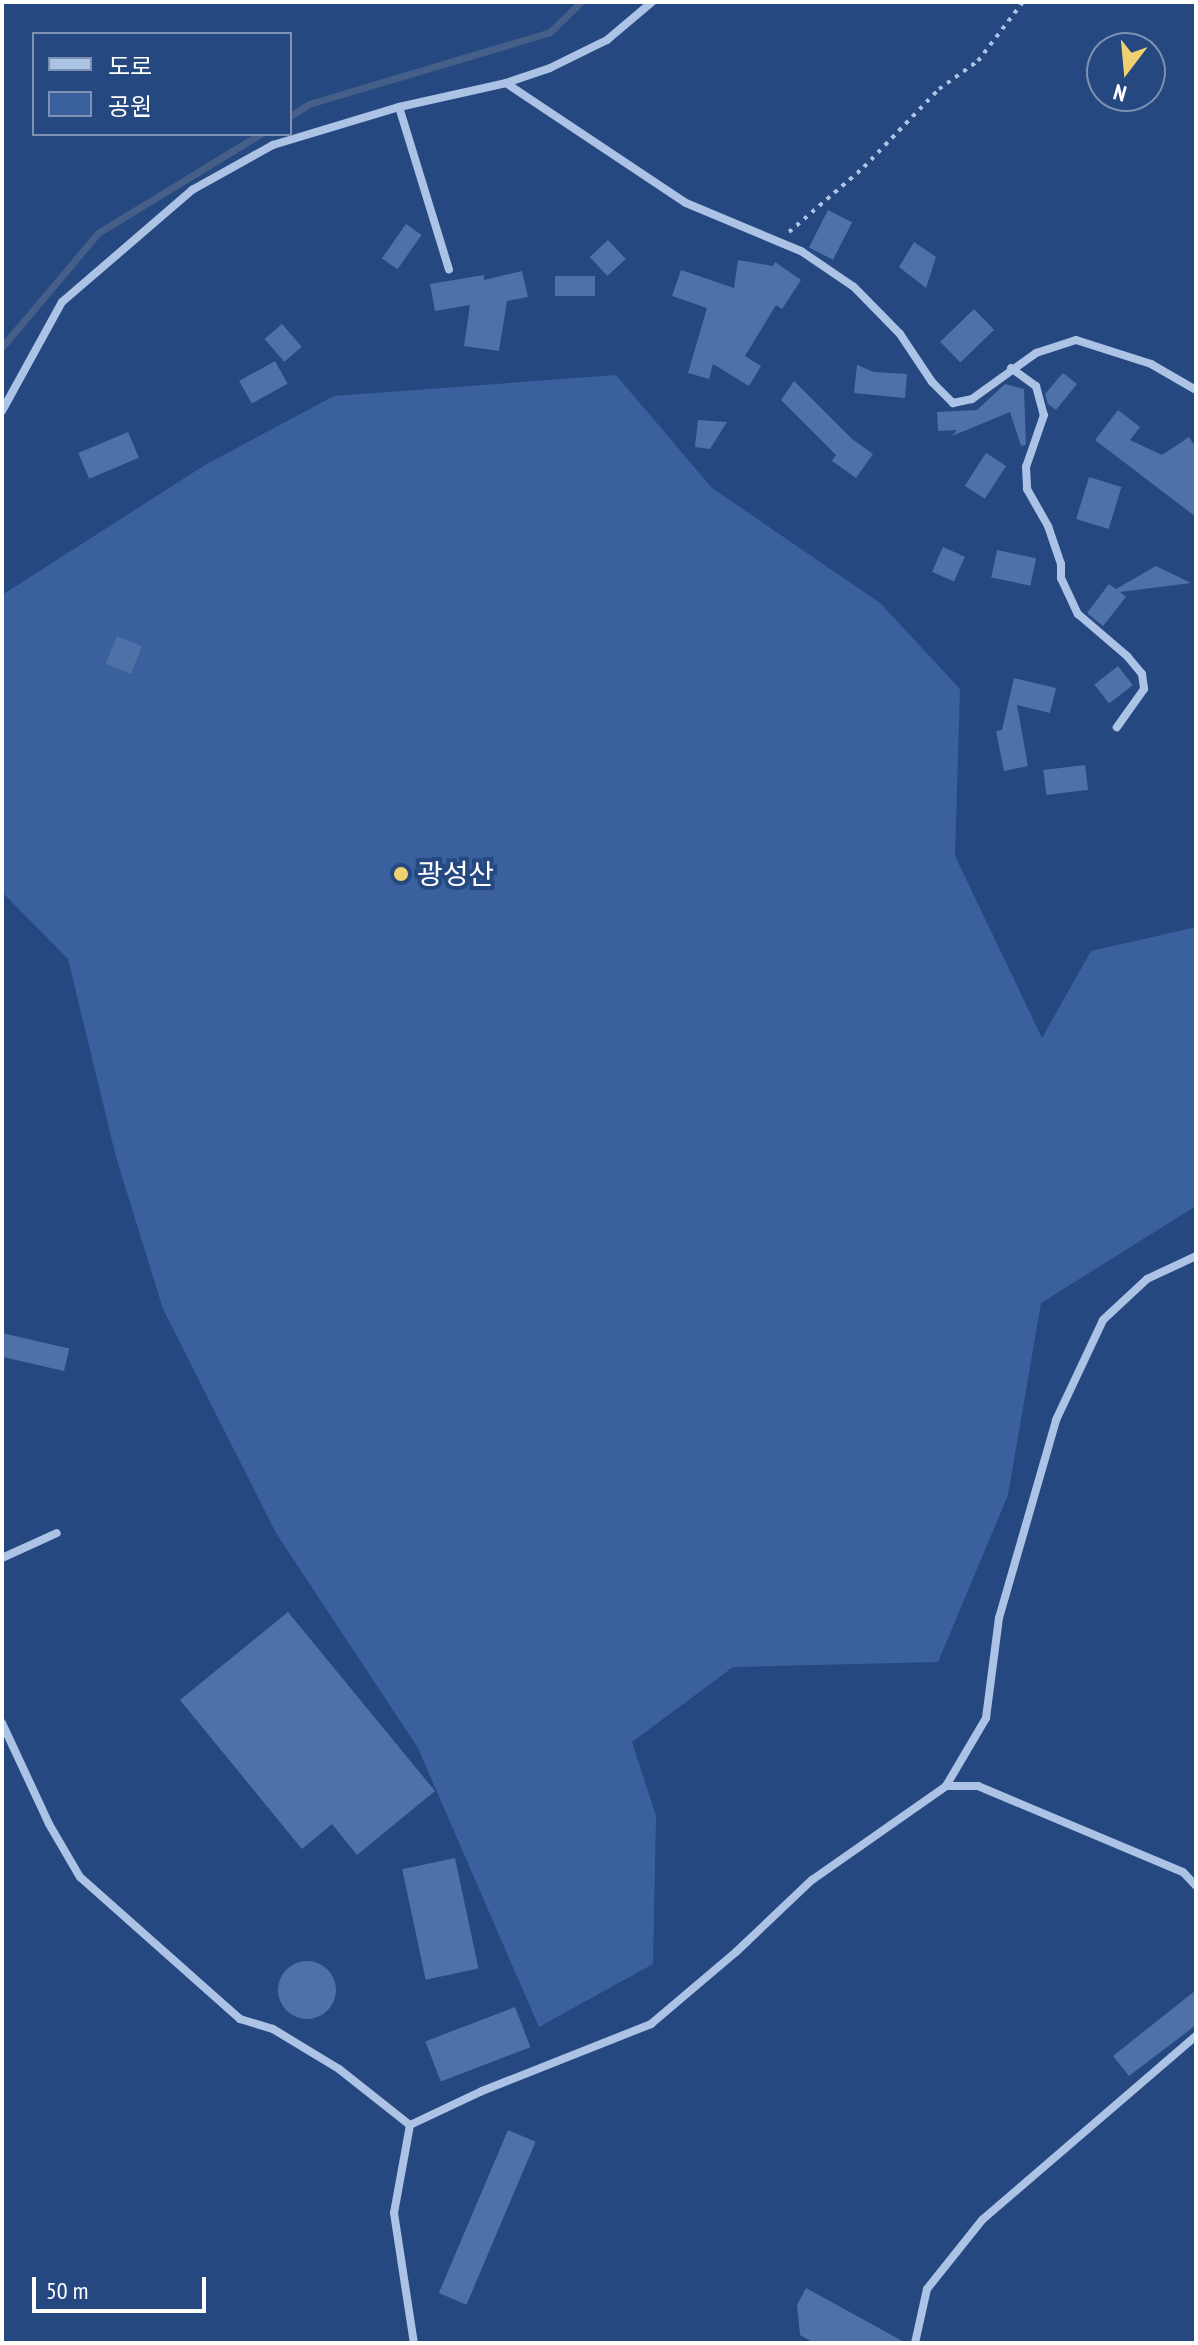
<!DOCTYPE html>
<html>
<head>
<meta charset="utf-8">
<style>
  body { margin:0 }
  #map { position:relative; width:1198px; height:2345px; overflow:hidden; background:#264880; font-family:"PT Sans Narrow","Noto Sans KR",sans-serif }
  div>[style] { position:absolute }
  .green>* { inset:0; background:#3a619d }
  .stream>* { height:7px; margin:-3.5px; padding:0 3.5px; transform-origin:3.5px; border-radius:3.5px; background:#465f88 }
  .building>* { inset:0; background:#4e71a8; transform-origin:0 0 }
  .round { border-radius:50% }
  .path>* { height:4px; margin-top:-2px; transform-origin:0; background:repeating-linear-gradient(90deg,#acc3e6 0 4px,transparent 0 10px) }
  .minor>* { height:8px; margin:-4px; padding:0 4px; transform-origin:4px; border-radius:4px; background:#acc3e6 }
  .dots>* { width:22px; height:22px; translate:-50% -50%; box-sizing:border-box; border:4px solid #264880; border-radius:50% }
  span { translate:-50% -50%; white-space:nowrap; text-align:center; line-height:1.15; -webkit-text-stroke:8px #264880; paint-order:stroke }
  .poi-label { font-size:28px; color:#fff }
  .left { translate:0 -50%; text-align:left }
  .frame { position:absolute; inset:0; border:4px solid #fff; pointer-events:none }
  .legend { position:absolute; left:32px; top:32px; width:260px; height:104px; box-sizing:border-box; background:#264880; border:2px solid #7d91b3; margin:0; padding:10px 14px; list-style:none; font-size:24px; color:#fff }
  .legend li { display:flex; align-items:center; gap:16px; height:40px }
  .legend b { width:40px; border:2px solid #7d91b3 }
  .north { position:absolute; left:1086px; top:32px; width:80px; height:80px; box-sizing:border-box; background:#264880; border:2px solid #7d91b3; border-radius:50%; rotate:196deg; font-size:22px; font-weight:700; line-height:32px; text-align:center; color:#fff }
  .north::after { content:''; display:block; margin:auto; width:28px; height:36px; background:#efd171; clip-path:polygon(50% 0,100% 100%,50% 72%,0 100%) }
  .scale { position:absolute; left:32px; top:2277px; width:174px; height:36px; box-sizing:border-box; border:4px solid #fff; border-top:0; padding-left:10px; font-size:24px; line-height:28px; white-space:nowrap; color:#fff; -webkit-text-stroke:6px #264880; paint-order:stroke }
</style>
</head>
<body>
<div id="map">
  <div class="green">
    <div style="clip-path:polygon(616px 375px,712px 488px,880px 603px,960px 689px,955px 856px,1042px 1038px,1091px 951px,1196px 927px,1196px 1206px,1041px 1303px,1008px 1495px,938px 1662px,733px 1667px,632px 1742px,656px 1816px,653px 1964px,539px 2027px,418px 1748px,276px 1533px,163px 1309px,116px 1157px,68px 959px,2px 892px,2px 595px,205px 465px,334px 396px)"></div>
  </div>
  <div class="stream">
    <div style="left:290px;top:116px;width:22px;rotate:-32deg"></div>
    <div style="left:309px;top:104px;width:252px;rotate:-16.6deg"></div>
    <div style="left:550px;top:32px;width:43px;rotate:-44.1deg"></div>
    <div style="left:2px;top:347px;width:149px;rotate:-49.9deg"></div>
    <div style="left:98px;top:233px;width:190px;rotate:-31.4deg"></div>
  </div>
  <div class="building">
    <div style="left:828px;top:210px;width:27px;height:42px;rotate:27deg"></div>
    <div style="left:406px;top:224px;width:19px;height:42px;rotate:35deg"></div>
    <div style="left:608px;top:240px;width:26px;height:25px;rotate:47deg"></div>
    <div style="clip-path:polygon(914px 242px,936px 257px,926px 288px,899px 267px)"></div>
    <div style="clip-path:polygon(738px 260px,773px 266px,775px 262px,801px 280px,782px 309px,776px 305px,745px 356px,761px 366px,749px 386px,713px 364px,709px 379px,688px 373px,707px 308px,672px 296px,681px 270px,734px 288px)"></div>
    <div style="clip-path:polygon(522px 271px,528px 297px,507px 301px,499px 351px,464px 346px,470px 305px,435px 311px,430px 284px,484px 275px,484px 280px)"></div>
    <div style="left:555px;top:276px;width:40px;height:20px"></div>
    <div style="left:974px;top:309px;width:29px;height:47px;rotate:46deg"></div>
    <div style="left:282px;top:324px;width:30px;height:23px;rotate:49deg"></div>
    <div style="left:275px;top:361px;width:26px;height:41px;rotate:61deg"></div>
    <div style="clip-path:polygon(857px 365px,874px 372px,907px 374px,905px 398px,854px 393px)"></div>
    <div style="clip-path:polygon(1063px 373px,1077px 384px,1056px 410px,1048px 404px,1045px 394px)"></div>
    <div style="clip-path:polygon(794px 381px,852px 439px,873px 454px,856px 478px,832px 461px,836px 455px,781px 400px)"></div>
    <div style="clip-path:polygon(1005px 384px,1024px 389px,1026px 445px,1021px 446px,1010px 412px,952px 436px,957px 430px,938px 431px,937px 412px,977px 410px)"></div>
    <div style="clip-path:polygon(1118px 410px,1140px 427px,1130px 440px,1162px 455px,1189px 437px,1196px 448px,1196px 517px,1095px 440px)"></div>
    <div style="clip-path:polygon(698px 420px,727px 422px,710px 449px,695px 447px)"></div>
    <div style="left:128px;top:432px;width:28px;height:54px;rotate:67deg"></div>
    <div style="left:986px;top:453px;width:24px;height:39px;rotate:33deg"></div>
    <div style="left:1089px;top:477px;width:34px;height:44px;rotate:17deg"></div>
    <div style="left:943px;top:547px;width:24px;height:27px;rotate:24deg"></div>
    <div style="left:997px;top:550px;width:40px;height:28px;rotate:12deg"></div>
    <div style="clip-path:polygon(1156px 566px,1191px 583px,1120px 592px,1126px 597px,1103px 626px,1087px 613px,1109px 584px,1116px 589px)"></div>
    <div style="left:117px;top:636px;width:27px;height:30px;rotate:22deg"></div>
    <div style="left:1118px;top:666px;width:24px;height:30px;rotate:52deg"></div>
    <div style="clip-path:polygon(1014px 678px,1056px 688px,1050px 713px,1017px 705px,1028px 766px,1004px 771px,996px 731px,1002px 730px)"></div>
    <div style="left:1085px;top:765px;width:25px;height:42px;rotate:83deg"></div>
    <div style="left:2px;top:1333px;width:69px;height:23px;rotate:13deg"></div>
    <div style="clip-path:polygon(288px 1612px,435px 1791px,357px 1855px,332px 1824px,302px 1849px,180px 1700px)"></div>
    <div style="left:455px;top:1858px;width:113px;height:54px;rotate:78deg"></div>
    <div class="round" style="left:278px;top:1961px;width:58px;height:58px"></div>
    <div style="clip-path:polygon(1196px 1990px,1196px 2025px,1129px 2076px,1113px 2056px)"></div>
    <div style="left:515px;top:2007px;width:43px;height:96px;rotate:69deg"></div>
    <div style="left:508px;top:2130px;width:30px;height:177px;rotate:23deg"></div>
    <div style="clip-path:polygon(806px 2288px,906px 2343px,814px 2343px,800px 2335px,797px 2305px)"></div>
  </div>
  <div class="path">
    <div style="left:789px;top:232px;width:99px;rotate:-40.9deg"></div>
    <div style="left:864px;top:167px;width:108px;rotate:-46.1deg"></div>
    <div style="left:939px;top:89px;width:48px;rotate:-35.7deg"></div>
    <div style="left:978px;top:61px;width:74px;rotate:-52.7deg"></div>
  </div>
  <div class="minor">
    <div style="left:506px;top:83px;width:216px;rotate:33.7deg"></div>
    <div style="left:686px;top:203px;width:125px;rotate:22.7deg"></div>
    <div style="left:801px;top:251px;width:64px;rotate:34.2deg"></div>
    <div style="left:854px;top:287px;width:66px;rotate:45.6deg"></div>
    <div style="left:900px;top:334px;width:58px;rotate:56.3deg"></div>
    <div style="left:932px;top:382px;width:30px;rotate:45deg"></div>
    <div style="left:953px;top:403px;width:19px;rotate:-12deg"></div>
    <div style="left:972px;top:399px;width:79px;rotate:-35.7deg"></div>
    <div style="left:1036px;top:353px;width:42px;rotate:-18deg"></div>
    <div style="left:1076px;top:340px;width:79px;rotate:17.7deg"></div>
    <div style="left:1151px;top:364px;width:52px;rotate:30deg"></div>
    <div style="left:399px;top:107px;width:170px;rotate:72.9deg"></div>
    <div style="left:1011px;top:368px;width:31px;rotate:36deg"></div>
    <div style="left:1036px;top:386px;width:30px;rotate:75deg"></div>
    <div style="left:1044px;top:415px;width:55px;rotate:109.1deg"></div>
    <div style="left:1026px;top:467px;width:22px;rotate:87deg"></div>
    <div style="left:1027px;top:489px;width:43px;rotate:60.4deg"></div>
    <div style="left:1048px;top:526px;width:40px;rotate:71.1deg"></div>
    <div style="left:1061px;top:564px;width:14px;rotate:90deg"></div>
    <div style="left:1061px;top:578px;width:40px;rotate:65deg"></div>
    <div style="left:1078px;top:614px;width:65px;rotate:40.6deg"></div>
    <div style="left:1127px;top:656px;width:23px;rotate:50deg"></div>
    <div style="left:1142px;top:674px;width:15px;rotate:82deg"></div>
    <div style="left:1144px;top:689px;width:47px;rotate:125.4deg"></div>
    <div style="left:2px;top:411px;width:124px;rotate:-61.2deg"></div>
    <div style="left:62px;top:302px;width:172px;rotate:-40.7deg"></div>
    <div style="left:192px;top:190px;width:93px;rotate:-29.1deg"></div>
    <div style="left:273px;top:145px;width:132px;rotate:-16.8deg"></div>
    <div style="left:399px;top:107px;width:110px;rotate:-12.6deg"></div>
    <div style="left:506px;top:83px;width:46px;rotate:-18.8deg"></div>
    <div style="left:550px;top:68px;width:64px;rotate:-26.2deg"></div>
    <div style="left:607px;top:40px;width:59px;rotate:-40.2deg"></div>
    <div style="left:2px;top:1558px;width:60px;rotate:-24.4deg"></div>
    <div style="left:2px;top:1723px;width:111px;rotate:65deg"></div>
    <div style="left:49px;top:1824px;width:61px;rotate:59.7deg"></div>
    <div style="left:80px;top:1877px;width:214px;rotate:41.6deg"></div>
    <div style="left:240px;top:2019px;width:34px;rotate:17deg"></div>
    <div style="left:273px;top:2029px;width:77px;rotate:31.2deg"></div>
    <div style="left:339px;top:2069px;width:90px;rotate:38.3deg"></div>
    <div style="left:946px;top:1786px;width:32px"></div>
    <div style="left:978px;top:1786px;width:222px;rotate:22.8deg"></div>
    <div style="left:1183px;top:1872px;width:19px;rotate:47deg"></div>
    <div style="left:410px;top:2125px;width:80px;rotate:-25.3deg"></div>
    <div style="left:482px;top:2091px;width:182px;rotate:-21.6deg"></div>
    <div style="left:651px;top:2024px;width:111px;rotate:-40.3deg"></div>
    <div style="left:736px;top:1952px;width:105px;rotate:-43.5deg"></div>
    <div style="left:812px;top:1880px;width:164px;rotate:-35deg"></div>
    <div style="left:946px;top:1786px;width:79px;rotate:-59.5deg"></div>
    <div style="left:986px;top:1718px;width:101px;rotate:-82.6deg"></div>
    <div style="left:999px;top:1618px;width:206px;rotate:-73.9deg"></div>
    <div style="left:1056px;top:1420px;width:110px;rotate:-64.8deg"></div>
    <div style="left:1103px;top:1320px;width:60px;rotate:-43deg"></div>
    <div style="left:1147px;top:1279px;width:54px;rotate:-25.1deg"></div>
    <div style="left:410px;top:2125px;width:89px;rotate:100.3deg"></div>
    <div style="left:394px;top:2213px;width:132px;rotate:81.3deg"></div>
    <div style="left:915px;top:2343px;width:55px;rotate:-77.5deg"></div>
    <div style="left:927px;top:2289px;width:88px;rotate:-51.4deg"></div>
    <div style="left:982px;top:2220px;width:282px;rotate:-40.7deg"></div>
  </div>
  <div class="dots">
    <div style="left:401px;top:874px;background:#efd171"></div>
  </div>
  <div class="poi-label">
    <span class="left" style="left:417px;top:874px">광성산</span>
  </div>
  <div class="frame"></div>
  <ul class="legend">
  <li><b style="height:10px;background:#acc3e6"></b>도로</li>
  <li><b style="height:22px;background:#3a619d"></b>공원</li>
  </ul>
  <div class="north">N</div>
  <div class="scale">50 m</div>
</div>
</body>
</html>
